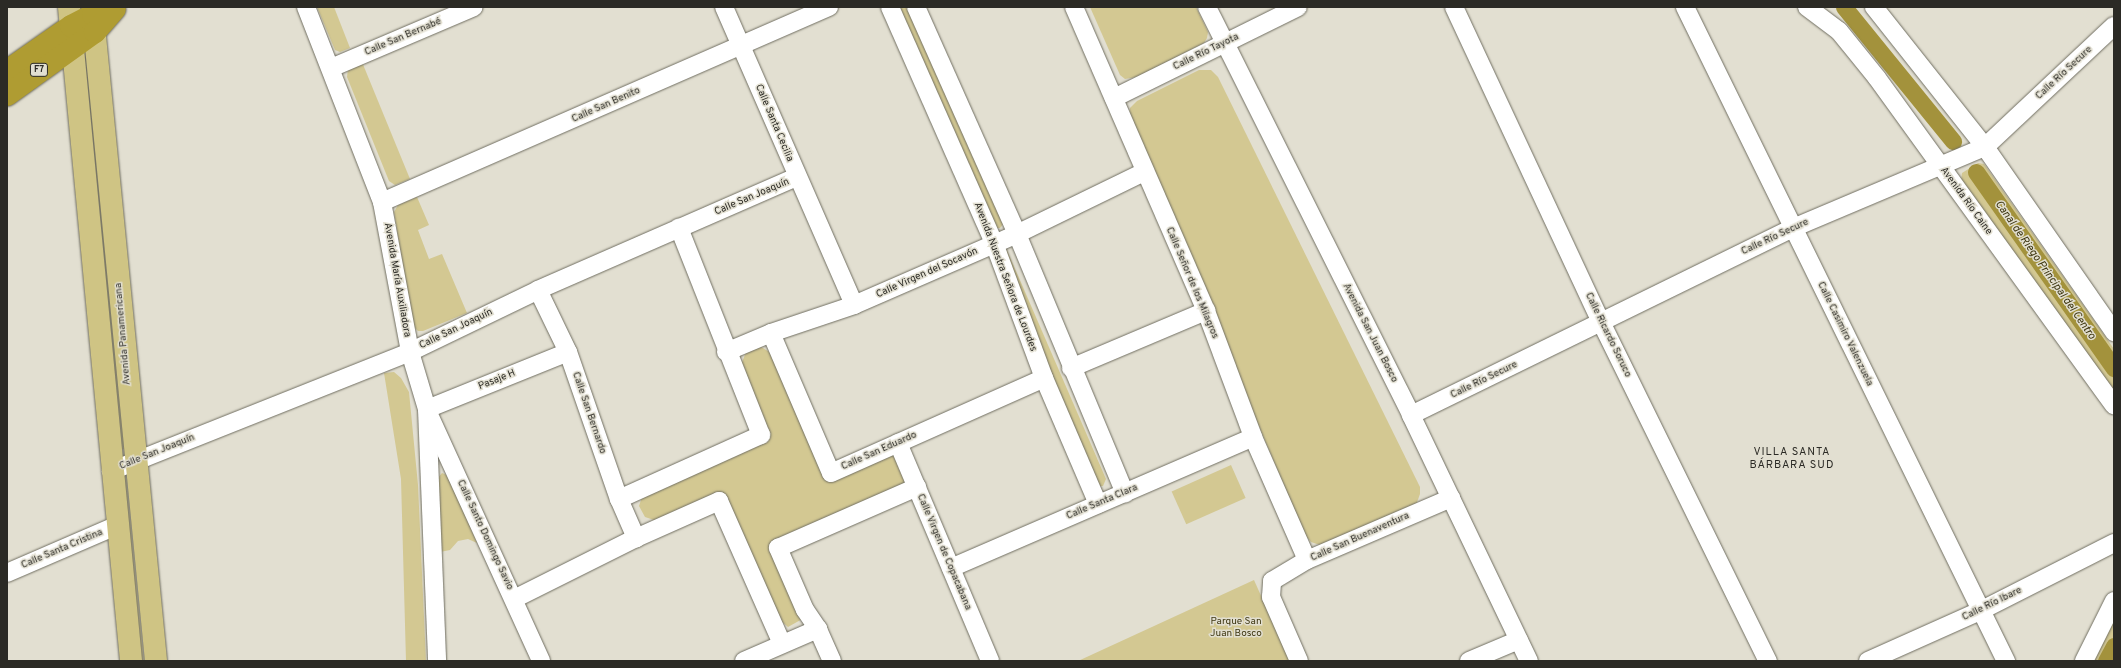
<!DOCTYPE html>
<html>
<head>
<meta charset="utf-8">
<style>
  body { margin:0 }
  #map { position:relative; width:2121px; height:668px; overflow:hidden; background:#e2dfd1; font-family:Overpass,sans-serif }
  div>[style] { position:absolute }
  .green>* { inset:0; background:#d3c892; transform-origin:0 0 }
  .canal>* { height:17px; margin:-8.5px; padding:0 8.5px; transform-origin:8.5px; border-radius:8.5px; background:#a3923c }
  .roads { filter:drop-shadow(0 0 1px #706e61) drop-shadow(0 0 1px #706e61) }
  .minor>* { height:18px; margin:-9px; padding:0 9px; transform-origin:9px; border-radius:9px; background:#fff }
  .major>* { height:22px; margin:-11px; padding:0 11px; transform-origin:11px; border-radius:11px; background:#cfc484 }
  .highway>* { height:22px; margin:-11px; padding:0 11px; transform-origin:11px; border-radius:11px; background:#af9c32 }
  span { translate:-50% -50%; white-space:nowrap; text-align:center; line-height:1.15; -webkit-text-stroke:3px #e2dfd1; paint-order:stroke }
  .shield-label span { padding:1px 3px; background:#e2dfd1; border:1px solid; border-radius:3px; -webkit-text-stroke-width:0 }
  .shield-label { font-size:9px; color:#2b2a25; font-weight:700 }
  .street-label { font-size:10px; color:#2b2a25 }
  .park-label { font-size:10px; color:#3e3711 }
  .water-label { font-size:11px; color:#3b340e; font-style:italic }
  .neighbourhood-label { font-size:11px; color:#2b2a25; letter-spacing:1px }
  .frame { position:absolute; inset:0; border:8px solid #2b2a25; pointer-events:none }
</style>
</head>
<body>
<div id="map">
  <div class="green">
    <div style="clip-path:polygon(317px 7px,334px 7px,350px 48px,340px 52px,335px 50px)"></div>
    <div style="clip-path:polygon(898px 7px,911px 7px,1004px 223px,1000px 228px,996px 228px)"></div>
    <div style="clip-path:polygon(1090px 7px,1196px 7px,1208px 32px,1207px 38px,1204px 43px,1137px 77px,1125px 79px,1120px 75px)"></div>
    <div style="left:85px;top:47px;width:404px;height:6px;rotate:84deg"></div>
    <div style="clip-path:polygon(362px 62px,410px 179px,395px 185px,389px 181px,347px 77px,348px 69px)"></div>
    <div style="clip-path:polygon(1199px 70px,1211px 70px,1218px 77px,1420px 487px,1420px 494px,1416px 505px,1320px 545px,1311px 542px,1305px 535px,1129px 119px,1130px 108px,1137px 101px)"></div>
    <div style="clip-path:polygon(1978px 163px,1984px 164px,2114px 349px,2114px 391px,1961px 182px,1962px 173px)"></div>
    <div style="clip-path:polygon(417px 197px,429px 225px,418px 230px,429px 259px,442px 254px,467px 313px,423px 331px,418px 331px,413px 326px,394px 212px,398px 205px)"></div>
    <div style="clip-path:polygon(1006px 248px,1106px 479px,1103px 486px,1099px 486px,999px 251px)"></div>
    <div style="clip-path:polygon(761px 347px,771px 353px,824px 477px,893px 453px,911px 482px,784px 539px,804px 618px,788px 627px,781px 621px,726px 501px,657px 521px,645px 517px,639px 506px,642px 497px,769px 436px,741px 365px,746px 352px)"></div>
    <div style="clip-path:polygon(394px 372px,401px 378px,409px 392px,418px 485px,426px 661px,406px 661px,401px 479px,384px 373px)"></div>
    <div style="left:1231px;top:465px;width:36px;height:65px;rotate:66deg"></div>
    <div style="clip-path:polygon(442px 473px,449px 476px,477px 543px,468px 539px,458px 541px,450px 550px,440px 552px,437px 479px)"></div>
    <div style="clip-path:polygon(126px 476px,144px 661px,139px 661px,120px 477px)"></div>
    <div style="clip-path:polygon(1254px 580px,1290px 661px,1078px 661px)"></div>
    <div style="clip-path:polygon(2114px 617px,2114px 661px,2092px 661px)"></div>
  </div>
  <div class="canal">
    <div style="left:1844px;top:7px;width:173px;rotate:50.9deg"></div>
    <div style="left:1976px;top:172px;width:240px;rotate:54.9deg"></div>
    <div style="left:2106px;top:661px;width:17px;rotate:-62deg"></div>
  </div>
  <div class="roads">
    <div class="minor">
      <div style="left:306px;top:7px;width:209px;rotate:68.7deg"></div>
      <div style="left:382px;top:202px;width:153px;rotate:79.4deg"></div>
      <div style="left:410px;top:352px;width:59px;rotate:73.4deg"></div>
      <div style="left:427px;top:409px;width:252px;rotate:87.7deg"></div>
      <div style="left:724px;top:7px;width:325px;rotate:66.4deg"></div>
      <div style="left:890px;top:7px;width:258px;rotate:66.2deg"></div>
      <div style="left:994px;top:243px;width:144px;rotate:69.7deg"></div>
      <div style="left:1044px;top:378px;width:137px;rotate:66.8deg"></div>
      <div style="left:916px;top:7px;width:248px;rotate:66deg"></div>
      <div style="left:1017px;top:234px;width:281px;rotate:67.4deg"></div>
      <div style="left:1074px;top:7px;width:331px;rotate:66.5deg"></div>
      <div style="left:1206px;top:311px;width:134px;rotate:69.5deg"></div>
      <div style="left:1253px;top:437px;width:134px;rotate:66.3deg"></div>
      <div style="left:1207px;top:7px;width:456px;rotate:63.4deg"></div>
      <div style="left:1411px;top:415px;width:273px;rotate:64.4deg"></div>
      <div style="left:1454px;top:7px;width:348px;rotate:65deg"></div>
      <div style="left:1601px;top:322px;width:378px;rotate:63.8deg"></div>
      <div style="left:1685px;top:7px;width:729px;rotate:63.86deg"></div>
      <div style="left:1807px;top:7px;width:40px;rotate:37deg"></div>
      <div style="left:1839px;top:31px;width:60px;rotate:51deg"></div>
      <div style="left:1877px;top:78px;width:404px;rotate:54.1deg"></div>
      <div style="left:1874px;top:7px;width:179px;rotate:51.6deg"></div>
      <div style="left:1985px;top:147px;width:226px;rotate:55.1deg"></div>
      <div style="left:331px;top:68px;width:155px;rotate:-23.1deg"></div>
      <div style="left:1114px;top:98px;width:205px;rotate:-26.3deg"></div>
      <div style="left:382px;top:202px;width:488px;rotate:-23.6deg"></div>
      <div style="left:538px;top:290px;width:69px;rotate:64.2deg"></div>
      <div style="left:568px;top:352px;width:156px;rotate:70.9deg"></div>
      <div style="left:619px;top:499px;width:43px;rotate:66.4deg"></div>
      <div style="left:771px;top:333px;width:152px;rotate:66.8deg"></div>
      <div style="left:831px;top:473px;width:233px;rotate:-24deg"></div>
      <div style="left:726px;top:352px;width:49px;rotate:-22.9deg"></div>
      <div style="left:771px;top:333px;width:88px;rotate:-18.6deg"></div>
      <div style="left:854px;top:305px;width:178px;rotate:-23.5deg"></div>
      <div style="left:1017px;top:234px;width:141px;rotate:-26deg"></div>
      <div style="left:1071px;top:368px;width:147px;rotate:-22.9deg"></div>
      <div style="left:427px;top:409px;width:152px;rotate:-22deg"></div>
      <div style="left:1411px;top:415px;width:425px;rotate:-26.1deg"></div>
      <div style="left:1793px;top:228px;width:208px;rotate:-22.9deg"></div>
      <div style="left:1985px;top:147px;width:177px;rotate:-43.2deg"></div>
      <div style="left:430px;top:417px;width:268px;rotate:65.5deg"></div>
      <div style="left:898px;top:443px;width:237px;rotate:67.1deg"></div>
      <div style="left:111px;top:471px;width:322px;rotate:-21.7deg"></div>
      <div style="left:410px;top:352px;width:142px;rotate:-25.8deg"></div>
      <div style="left:538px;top:290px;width:283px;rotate:-23.6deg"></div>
      <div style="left:619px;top:499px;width:156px;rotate:-24.3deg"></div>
      <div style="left:761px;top:435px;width:223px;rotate:-111.6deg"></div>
      <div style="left:951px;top:568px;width:329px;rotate:-23.4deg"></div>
      <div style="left:7px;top:573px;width:121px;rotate:-23.4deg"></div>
      <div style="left:514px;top:599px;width:136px;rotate:-26.6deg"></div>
      <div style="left:636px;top:538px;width:91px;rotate:-24deg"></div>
      <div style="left:719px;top:501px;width:156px;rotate:66.2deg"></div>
      <div style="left:744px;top:661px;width:81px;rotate:-23.4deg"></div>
      <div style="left:832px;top:661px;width:35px;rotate:-114deg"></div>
      <div style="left:818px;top:629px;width:23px;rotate:-124deg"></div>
      <div style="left:805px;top:610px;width:68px;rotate:-113.5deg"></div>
      <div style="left:778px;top:548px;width:152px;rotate:-23.7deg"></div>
      <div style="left:1299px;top:661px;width:70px;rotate:-113.6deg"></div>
      <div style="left:1271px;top:597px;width:16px;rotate:-86deg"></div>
      <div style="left:1272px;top:581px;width:41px;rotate:-31deg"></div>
      <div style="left:1307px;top:560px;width:157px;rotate:-23.3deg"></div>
      <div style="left:1469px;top:661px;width:54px;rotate:-22.8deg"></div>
      <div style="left:1868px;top:661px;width:125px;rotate:-24.1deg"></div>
      <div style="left:1982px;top:610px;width:148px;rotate:-26.9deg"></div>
      <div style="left:2084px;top:661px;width:67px;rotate:-63.4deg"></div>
    </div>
    <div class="major">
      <div style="left:69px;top:7px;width:657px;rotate:84.58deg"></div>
      <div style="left:93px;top:16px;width:648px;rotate:84.42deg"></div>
    </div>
    <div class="highway">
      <div style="left:7px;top:71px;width:78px;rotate:-35.1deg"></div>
      <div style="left:71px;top:26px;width:25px;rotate:-27deg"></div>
      <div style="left:93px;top:15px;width:22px;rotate:-16deg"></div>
      <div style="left:7px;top:95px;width:108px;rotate:-35.6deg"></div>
      <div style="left:95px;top:32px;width:30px;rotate:-49deg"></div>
    </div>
  </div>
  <div class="shield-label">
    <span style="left:39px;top:70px">F7</span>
  </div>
  <div class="street-label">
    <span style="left:403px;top:37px;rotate:-23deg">Calle San Bernabé</span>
    <span style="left:1206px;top:52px;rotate:-26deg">Calle Río Tayota</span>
    <span style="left:2064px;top:73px;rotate:-43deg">Calle Río Secure</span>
    <span style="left:606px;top:105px;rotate:-24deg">Calle San Benito</span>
    <span style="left:774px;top:123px;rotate:67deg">Calle Santa Cecilia</span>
    <span style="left:752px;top:197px;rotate:-23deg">Calle San Joaquín</span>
    <span style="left:1966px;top:201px;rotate:54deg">Avenida Río Caine</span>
    <span style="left:1775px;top:237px;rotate:-25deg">Calle Río Secure</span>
    <span style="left:927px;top:273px;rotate:-24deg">Calle Virgen del Socavón</span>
    <span style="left:1005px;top:277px;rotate:69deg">Avenida Nuestra Señora de Lourdes</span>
    <span style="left:397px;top:280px;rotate:80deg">Avenida María Auxiliadora</span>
    <span style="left:1192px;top:283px;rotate:67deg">Calle Señor de los Milagros</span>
    <span style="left:456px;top:329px;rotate:-26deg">Calle San Joaquín</span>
    <span style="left:1370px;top:333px;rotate:63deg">Avenida San Juan Bosco</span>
    <span style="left:123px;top:334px;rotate:-95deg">Avenida Panamericana</span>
    <span style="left:1845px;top:334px;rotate:64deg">Calle Casimiro Valenzuela</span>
    <span style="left:1608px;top:335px;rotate:64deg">Calle Ricardo Soruco</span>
    <span style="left:497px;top:380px;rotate:-22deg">Pasaje H</span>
    <span style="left:1484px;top:380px;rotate:-26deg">Calle Río Secure</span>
    <span style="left:589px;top:413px;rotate:71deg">Calle San Bernardo</span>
    <span style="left:879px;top:451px;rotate:-24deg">Calle San Eduardo</span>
    <span style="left:157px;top:452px;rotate:-22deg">Calle San Joaquín</span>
    <span style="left:1102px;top:502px;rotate:-23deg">Calle Santa Clara</span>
    <span style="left:485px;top:535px;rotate:65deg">Calle Santo Domingo Savio</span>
    <span style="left:1360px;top:537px;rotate:-24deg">Calle San Buenaventura</span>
    <span style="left:62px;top:549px;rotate:-23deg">Calle Santa Cristina</span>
    <span style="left:944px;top:552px;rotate:67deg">Calle Virgen de Copacabana</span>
    <span style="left:1992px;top:604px;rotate:-26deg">Calle Río Ibare</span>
  </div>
  <div class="park-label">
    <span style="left:1236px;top:627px">Parque San<br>Juan Bosco</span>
  </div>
  <div class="water-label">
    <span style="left:2045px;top:270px;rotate:55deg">Canal de Riego Principal del Centro</span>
  </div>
  <div class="neighbourhood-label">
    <span style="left:1792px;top:459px">VILLA SANTA<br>BÁRBARA SUD</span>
  </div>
  <div class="frame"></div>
</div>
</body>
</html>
